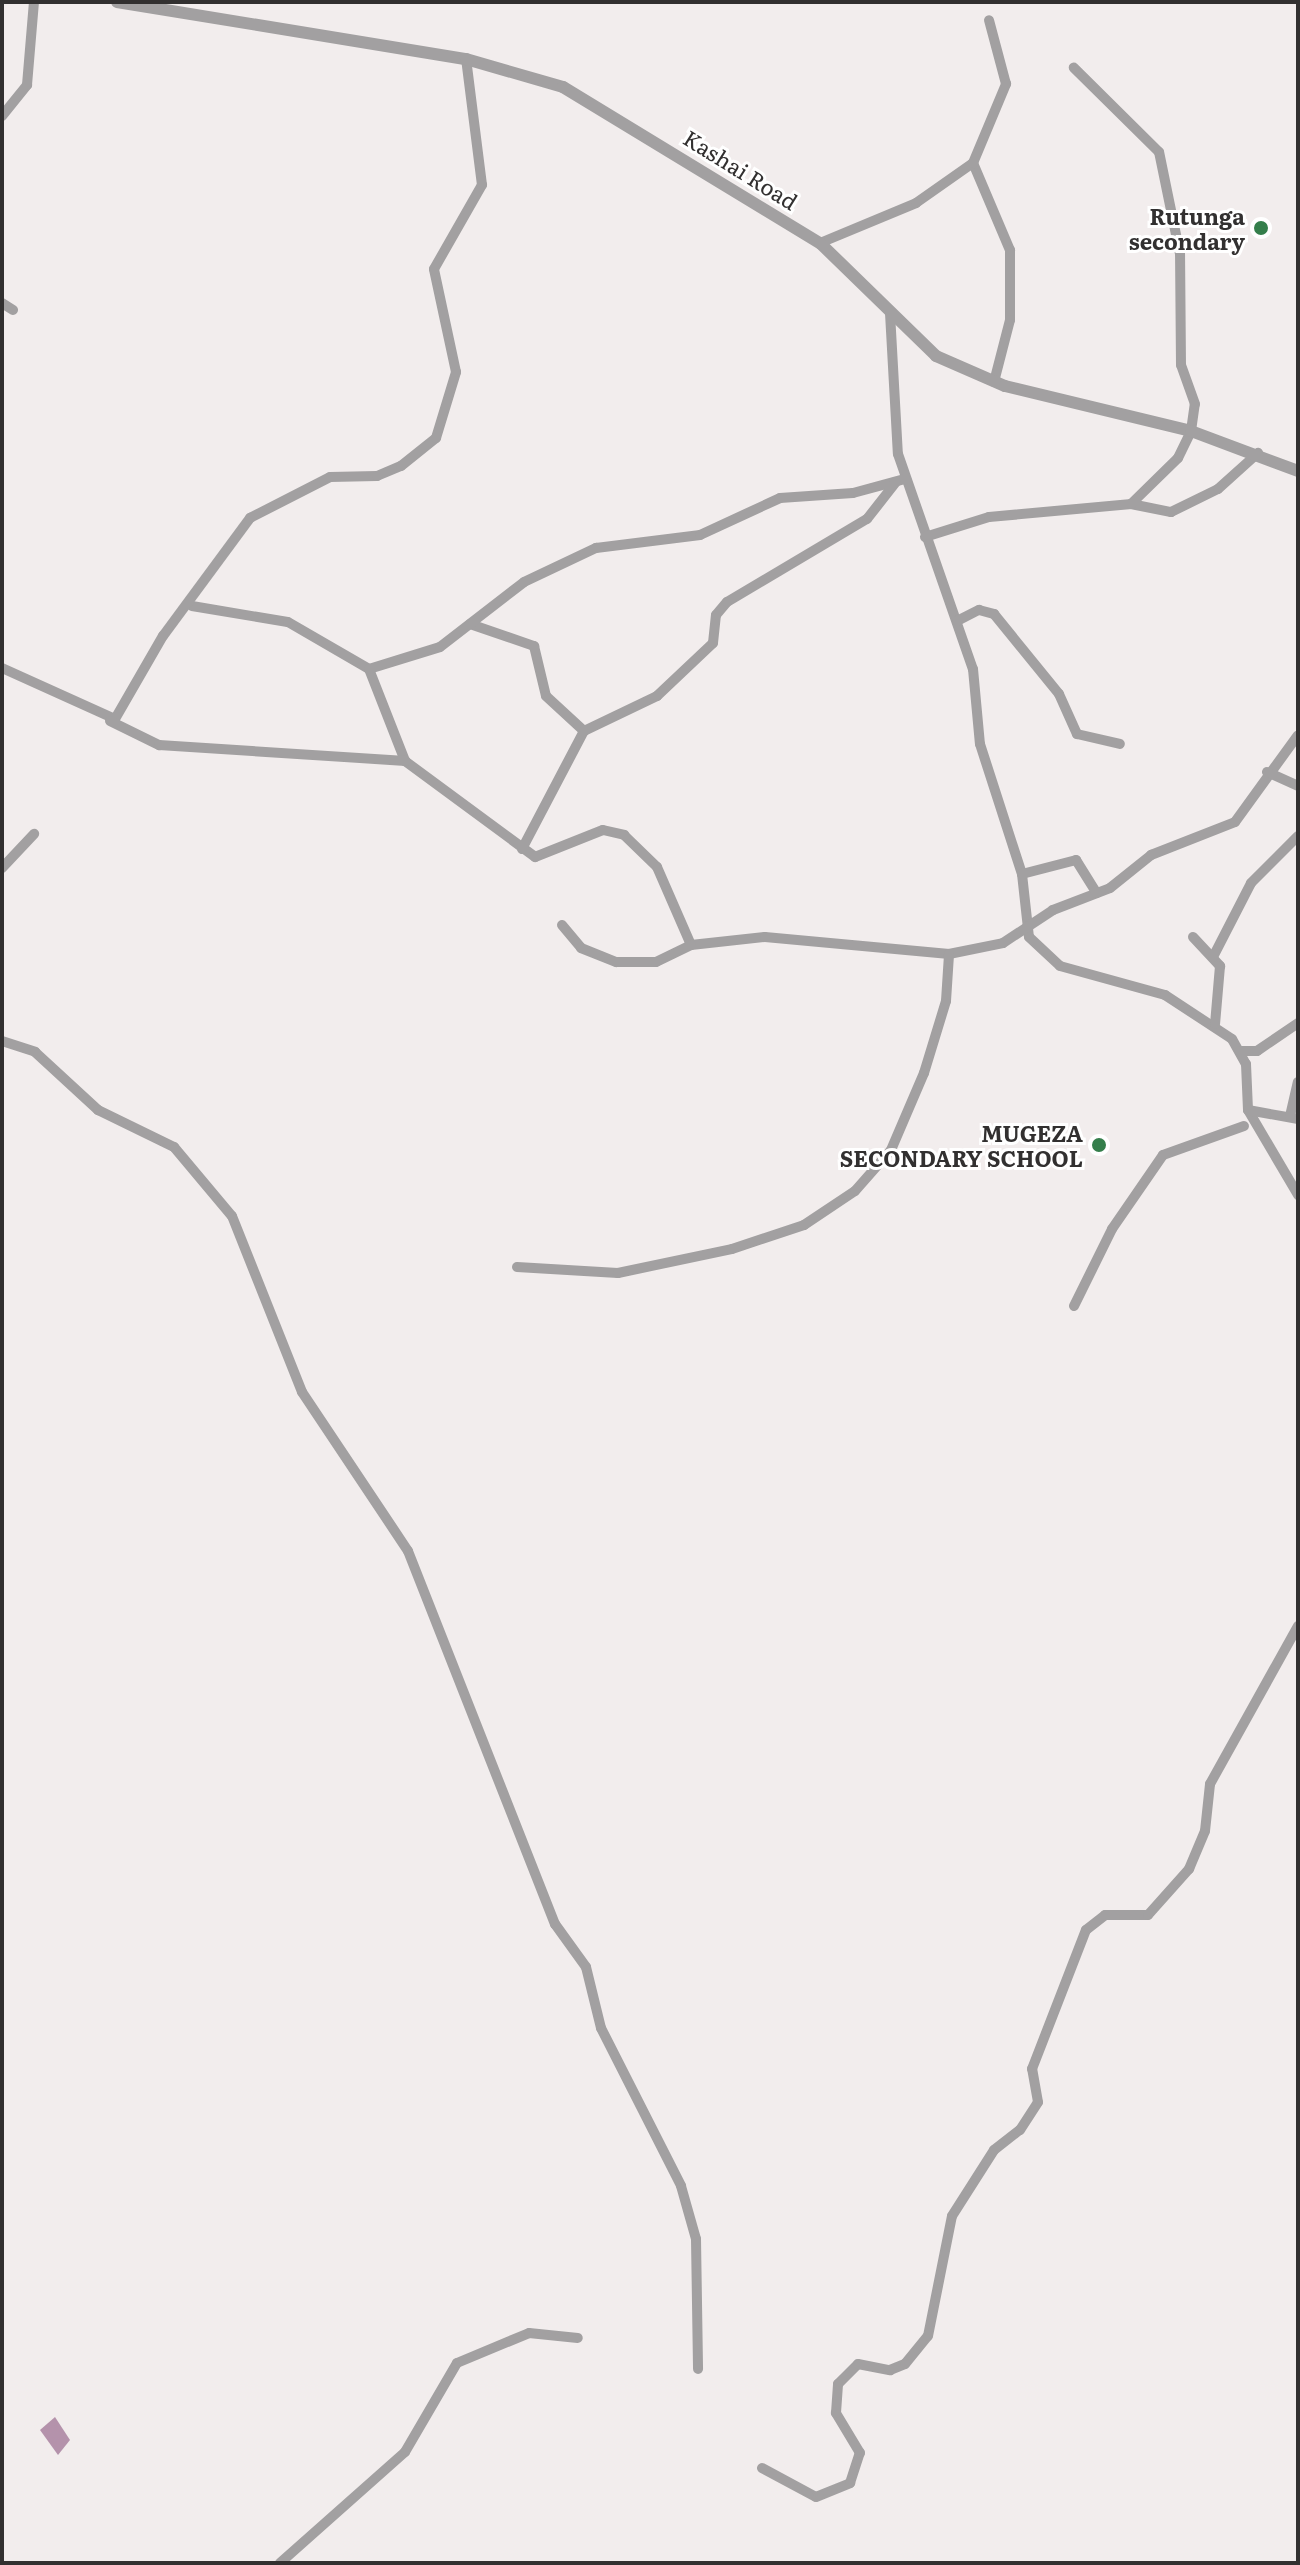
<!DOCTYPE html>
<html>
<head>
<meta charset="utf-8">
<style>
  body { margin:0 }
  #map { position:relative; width:1300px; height:2565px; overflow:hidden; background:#f2eded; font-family:Literata,serif }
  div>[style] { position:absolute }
  .water>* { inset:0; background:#b492ab }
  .minor>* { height:10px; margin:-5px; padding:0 5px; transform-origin:5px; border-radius:5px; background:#a2a0a1 }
  .tertiary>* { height:12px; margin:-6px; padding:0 6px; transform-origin:6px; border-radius:6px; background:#a2a0a1 }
  .dots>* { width:22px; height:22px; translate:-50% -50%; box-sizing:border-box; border:4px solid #fff; border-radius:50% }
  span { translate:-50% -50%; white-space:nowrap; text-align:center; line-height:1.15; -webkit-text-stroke:6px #fff; paint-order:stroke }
  .street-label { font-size:22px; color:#323030 }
  .poi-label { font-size:22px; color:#323030; font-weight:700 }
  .right { translate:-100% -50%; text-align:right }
  .frame { position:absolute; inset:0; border:4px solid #323030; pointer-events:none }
</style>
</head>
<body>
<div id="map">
  <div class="water">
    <div style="clip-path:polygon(55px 2417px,70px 2440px,58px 2455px,40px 2430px)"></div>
  </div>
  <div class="minor">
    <div style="left:2px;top:116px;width:40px;rotate:-51deg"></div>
    <div style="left:27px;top:85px;width:83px;rotate:-85.2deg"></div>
    <div style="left:973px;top:163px;width:95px;rotate:67deg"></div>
    <div style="left:1010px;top:250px;width:70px;rotate:90deg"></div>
    <div style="left:1010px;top:320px;width:64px;rotate:104.5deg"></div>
    <div style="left:820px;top:243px;width:104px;rotate:-22.6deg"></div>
    <div style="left:916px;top:203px;width:70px;rotate:-35.1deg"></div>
    <div style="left:973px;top:163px;width:86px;rotate:-67.3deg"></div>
    <div style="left:1006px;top:84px;width:66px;rotate:-104.9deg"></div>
    <div style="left:2px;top:303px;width:13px;rotate:32deg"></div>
    <div style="left:890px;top:313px;width:141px;rotate:86.8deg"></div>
    <div style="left:898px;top:454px;width:228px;rotate:70.8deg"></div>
    <div style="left:973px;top:669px;width:75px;rotate:84.7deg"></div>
    <div style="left:980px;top:744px;width:137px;rotate:72.1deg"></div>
    <div style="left:1022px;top:874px;width:63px;rotate:83.7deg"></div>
    <div style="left:1029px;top:937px;width:42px;rotate:43.1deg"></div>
    <div style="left:1060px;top:966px;width:109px;rotate:15.4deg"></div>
    <div style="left:1165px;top:995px;width:80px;rotate:33.3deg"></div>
    <div style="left:1232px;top:1039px;width:29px;rotate:61deg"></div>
    <div style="left:1246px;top:1064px;width:46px;rotate:87.5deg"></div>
    <div style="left:1248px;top:1110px;width:99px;rotate:59.5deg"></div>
    <div style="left:1131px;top:504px;width:41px;rotate:11.3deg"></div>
    <div style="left:1171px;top:512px;width:52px;rotate:-26.1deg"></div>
    <div style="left:1218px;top:489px;width:54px;rotate:-42deg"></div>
    <div style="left:925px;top:537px;width:67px;rotate:-17.4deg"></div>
    <div style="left:989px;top:517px;width:143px;rotate:-5.2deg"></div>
    <div style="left:1131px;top:504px;width:66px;rotate:-44.4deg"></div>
    <div style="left:1178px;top:458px;width:30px;rotate:-64deg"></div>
    <div style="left:1191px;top:431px;width:27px;rotate:-82deg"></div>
    <div style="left:1195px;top:404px;width:41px;rotate:-109.7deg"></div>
    <div style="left:1181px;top:365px;width:111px;rotate:-90.5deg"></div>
    <div style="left:1180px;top:254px;width:104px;rotate:-101.6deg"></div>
    <div style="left:1159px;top:152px;width:120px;rotate:-135.3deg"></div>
    <div style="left:192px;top:606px;width:97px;rotate:9.5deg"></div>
    <div style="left:288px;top:622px;width:94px;rotate:30.1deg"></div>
    <div style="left:369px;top:669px;width:99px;rotate:68.6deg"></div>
    <div style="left:405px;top:761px;width:162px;rotate:36.4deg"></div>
    <div style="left:535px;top:857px;width:73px;rotate:-21.7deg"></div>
    <div style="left:603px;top:830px;width:22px;rotate:13deg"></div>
    <div style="left:624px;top:835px;width:46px;rotate:44.1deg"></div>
    <div style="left:657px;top:867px;width:85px;rotate:66.4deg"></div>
    <div style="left:691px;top:945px;width:74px;rotate:-6.2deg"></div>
    <div style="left:765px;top:937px;width:185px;rotate:5.3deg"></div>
    <div style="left:949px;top:954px;width:55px;rotate:-11.5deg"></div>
    <div style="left:1003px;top:943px;width:60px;rotate:-33.4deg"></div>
    <div style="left:1053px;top:910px;width:61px;rotate:-21.1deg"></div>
    <div style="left:1110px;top:888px;width:53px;rotate:-38.8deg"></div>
    <div style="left:1151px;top:855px;width:90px;rotate:-21.4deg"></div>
    <div style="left:1235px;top:822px;width:107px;rotate:-54.1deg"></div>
    <div style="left:957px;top:621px;width:25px;rotate:-27deg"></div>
    <div style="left:979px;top:610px;width:16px;rotate:15deg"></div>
    <div style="left:994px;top:614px;width:103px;rotate:50.9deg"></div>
    <div style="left:1059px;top:694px;width:44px;rotate:65.8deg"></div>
    <div style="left:1077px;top:734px;width:44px;rotate:13.1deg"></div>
    <div style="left:470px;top:624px;width:68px;rotate:19deg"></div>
    <div style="left:534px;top:646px;width:51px;rotate:76.5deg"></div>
    <div style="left:546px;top:696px;width:52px;rotate:42.6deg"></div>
    <div style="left:2px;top:668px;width:124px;rotate:24.3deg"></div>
    <div style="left:115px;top:719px;width:96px;rotate:-60deg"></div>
    <div style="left:163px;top:636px;width:147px;rotate:-53.6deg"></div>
    <div style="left:250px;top:518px;width:90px;rotate:-27.1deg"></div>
    <div style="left:330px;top:477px;width:47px;rotate:-1.2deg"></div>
    <div style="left:377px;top:476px;width:26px;rotate:-23deg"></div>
    <div style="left:401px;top:466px;width:45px;rotate:-38.7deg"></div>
    <div style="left:436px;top:438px;width:69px;rotate:-73.1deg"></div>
    <div style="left:456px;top:372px;width:105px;rotate:-102.1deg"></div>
    <div style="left:434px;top:269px;width:97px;rotate:-60.3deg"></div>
    <div style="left:482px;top:185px;width:127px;rotate:-97.2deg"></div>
    <div style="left:369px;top:669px;width:74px;rotate:-17.2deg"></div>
    <div style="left:440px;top:647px;width:106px;rotate:-37.7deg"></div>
    <div style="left:524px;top:582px;width:80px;rotate:-25.3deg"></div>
    <div style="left:596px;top:548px;width:105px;rotate:-7.1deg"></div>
    <div style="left:700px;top:535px;width:88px;rotate:-24.8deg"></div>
    <div style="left:780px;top:498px;width:73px;rotate:-3.9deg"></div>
    <div style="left:853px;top:493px;width:54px;rotate:-15.1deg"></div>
    <div style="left:110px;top:721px;width:55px;rotate:26.1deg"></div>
    <div style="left:159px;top:745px;width:247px;rotate:3.7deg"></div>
    <div style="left:1267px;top:772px;width:34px;rotate:24deg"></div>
    <div style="left:522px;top:849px;width:133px;rotate:-62.3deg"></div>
    <div style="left:584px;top:731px;width:81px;rotate:-25.6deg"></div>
    <div style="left:657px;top:696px;width:77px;rotate:-43.4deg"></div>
    <div style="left:713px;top:643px;width:28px;rotate:-84deg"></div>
    <div style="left:716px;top:615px;width:17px;rotate:-50deg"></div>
    <div style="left:727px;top:602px;width:163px;rotate:-30.7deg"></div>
    <div style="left:867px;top:519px;width:47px;rotate:-51.9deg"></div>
    <div style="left:2px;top:868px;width:47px;rotate:-46.7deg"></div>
    <div style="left:1022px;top:874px;width:56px;rotate:-14.5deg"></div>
    <div style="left:1076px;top:860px;width:39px;rotate:58deg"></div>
    <div style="left:562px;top:925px;width:30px;rotate:50deg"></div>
    <div style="left:581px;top:948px;width:38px;rotate:22deg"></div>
    <div style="left:616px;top:962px;width:40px"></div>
    <div style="left:656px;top:962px;width:39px;rotate:-26deg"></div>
    <div style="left:1193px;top:937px;width:40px;rotate:47deg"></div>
    <div style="left:1220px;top:966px;width:58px;rotate:94.9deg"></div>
    <div style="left:1213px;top:957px;width:83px;rotate:-62.8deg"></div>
    <div style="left:1251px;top:883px;width:66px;rotate:-45deg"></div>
    <div style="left:2px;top:1041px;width:35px;rotate:18deg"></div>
    <div style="left:35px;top:1052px;width:86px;rotate:42.6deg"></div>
    <div style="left:98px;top:1110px;width:85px;rotate:26deg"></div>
    <div style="left:174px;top:1147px;width:90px;rotate:50deg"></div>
    <div style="left:232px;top:1216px;width:189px;rotate:68.3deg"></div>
    <div style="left:302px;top:1392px;width:191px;rotate:56.3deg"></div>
    <div style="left:408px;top:1551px;width:401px;rotate:68.5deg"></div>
    <div style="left:555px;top:1924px;width:53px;rotate:54.2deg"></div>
    <div style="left:586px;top:1967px;width:63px;rotate:76.2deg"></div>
    <div style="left:601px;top:2028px;width:177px;rotate:63.1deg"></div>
    <div style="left:681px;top:2186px;width:55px;rotate:74.2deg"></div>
    <div style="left:696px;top:2239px;width:130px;rotate:89.1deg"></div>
    <div style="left:1240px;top:1051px;width:17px"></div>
    <div style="left:1257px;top:1051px;width:50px;rotate:-34.3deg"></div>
    <div style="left:1248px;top:1110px;width:51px;rotate:10.2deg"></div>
    <div style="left:1290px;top:1116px;width:35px;rotate:-77deg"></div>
    <div style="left:517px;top:1267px;width:101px;rotate:3.4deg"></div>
    <div style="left:618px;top:1273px;width:116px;rotate:-11.9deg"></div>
    <div style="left:732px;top:1249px;width:76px;rotate:-18.4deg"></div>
    <div style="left:804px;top:1225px;width:61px;rotate:-33.7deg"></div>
    <div style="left:855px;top:1191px;width:55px;rotate:-48.7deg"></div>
    <div style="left:891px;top:1150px;width:84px;rotate:-66.8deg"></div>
    <div style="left:924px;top:1073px;width:75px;rotate:-73deg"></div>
    <div style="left:946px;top:1001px;width:47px;rotate:-86.3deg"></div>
    <div style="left:1074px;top:1306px;width:86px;rotate:-63.7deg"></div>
    <div style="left:1112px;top:1229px;width:90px;rotate:-55.4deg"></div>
    <div style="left:1163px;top:1155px;width:86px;rotate:-19.7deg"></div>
    <div style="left:762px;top:2468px;width:61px;rotate:28.2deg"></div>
    <div style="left:816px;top:2497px;width:37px;rotate:-22deg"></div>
    <div style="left:850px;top:2483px;width:32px;rotate:-72deg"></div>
    <div style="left:860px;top:2453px;width:47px;rotate:-121deg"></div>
    <div style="left:836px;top:2413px;width:29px;rotate:-86deg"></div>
    <div style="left:838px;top:2384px;width:28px;rotate:-45deg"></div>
    <div style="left:858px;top:2364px;width:33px;rotate:11deg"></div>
    <div style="left:890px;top:2370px;width:16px;rotate:-22deg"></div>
    <div style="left:905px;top:2364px;width:36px;rotate:-51deg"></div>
    <div style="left:928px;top:2336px;width:122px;rotate:-78.7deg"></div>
    <div style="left:952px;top:2216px;width:78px;rotate:-57.5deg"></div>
    <div style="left:994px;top:2150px;width:33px;rotate:-38deg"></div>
    <div style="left:1020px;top:2130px;width:33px;rotate:-57deg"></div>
    <div style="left:1038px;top:2102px;width:34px;rotate:-100deg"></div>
    <div style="left:1032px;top:2069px;width:149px;rotate:-68.8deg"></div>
    <div style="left:1086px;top:1930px;width:24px;rotate:-38deg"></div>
    <div style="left:1105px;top:1915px;width:43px"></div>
    <div style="left:1148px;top:1915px;width:62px;rotate:-48.3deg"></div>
    <div style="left:1189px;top:1869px;width:41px;rotate:-67.2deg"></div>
    <div style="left:1205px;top:1831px;width:47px;rotate:-83.9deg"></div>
    <div style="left:1210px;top:1784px;width:181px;rotate:-60.9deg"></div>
    <div style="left:280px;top:2563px;width:167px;rotate:-41.6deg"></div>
    <div style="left:405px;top:2452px;width:103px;rotate:-59.7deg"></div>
    <div style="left:457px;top:2363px;width:78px;rotate:-22.6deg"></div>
    <div style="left:529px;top:2333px;width:49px;rotate:5.8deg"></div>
  </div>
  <div class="tertiary">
    <div style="left:117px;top:2px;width:354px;rotate:9.3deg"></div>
    <div style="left:466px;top:59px;width:101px;rotate:16.1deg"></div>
    <div style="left:563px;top:87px;width:301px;rotate:31.3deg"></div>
    <div style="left:820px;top:243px;width:162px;rotate:44.2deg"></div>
    <div style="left:936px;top:356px;width:75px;rotate:23.5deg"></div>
    <div style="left:1005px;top:386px;width:191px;rotate:13.6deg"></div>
    <div style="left:1191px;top:431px;width:114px;rotate:20.5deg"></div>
  </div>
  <div class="dots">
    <div style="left:1261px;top:228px;background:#347e4b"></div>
    <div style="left:1099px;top:1145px;background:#347e4b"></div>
  </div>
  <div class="street-label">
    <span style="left:741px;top:169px;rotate:32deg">Kashai Road</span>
  </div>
  <div class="poi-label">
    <span class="right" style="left:1245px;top:228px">Rutunga<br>secondary</span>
    <span class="right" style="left:1083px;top:1145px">MUGEZA<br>SECONDARY SCHOOL</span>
  </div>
  <div class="frame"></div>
</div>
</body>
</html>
